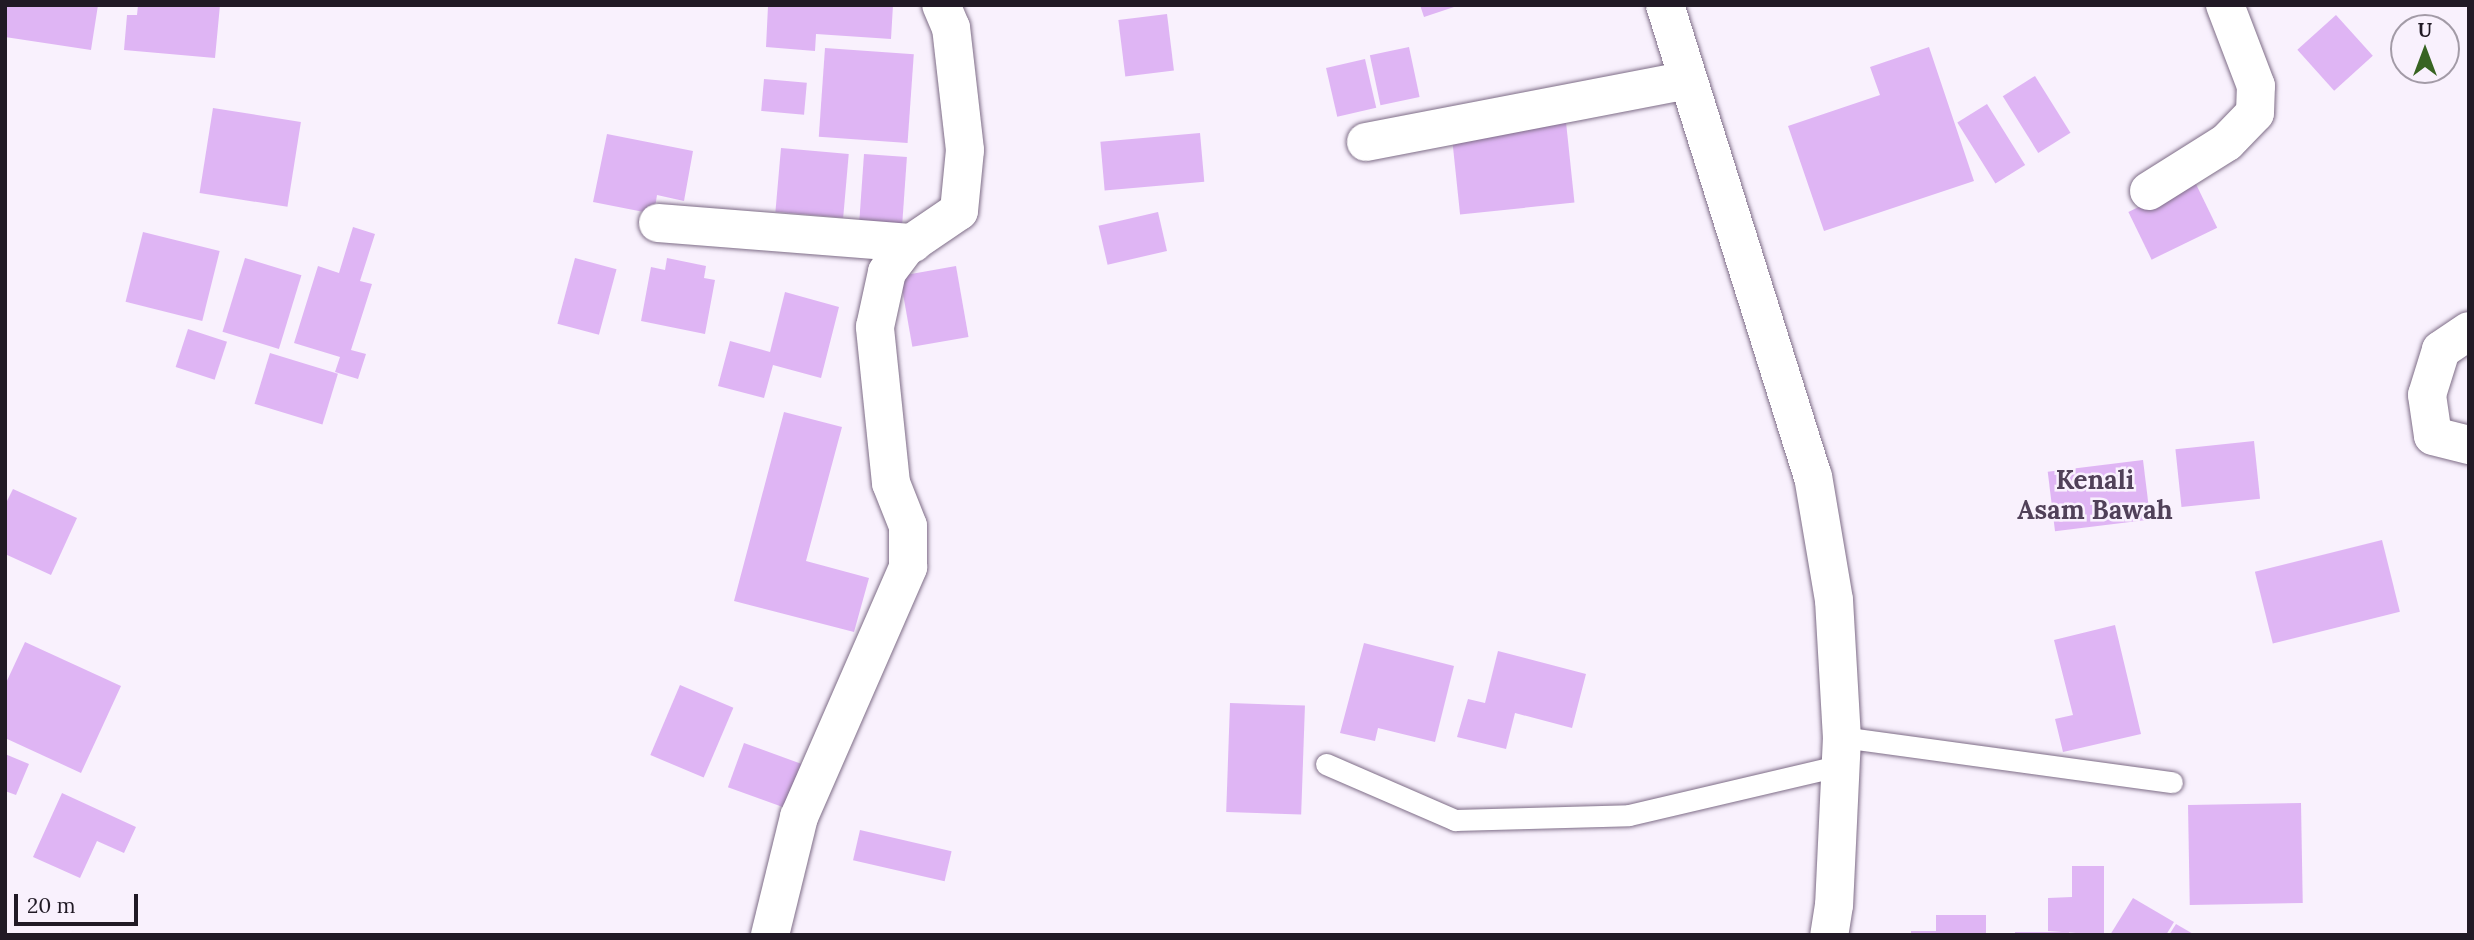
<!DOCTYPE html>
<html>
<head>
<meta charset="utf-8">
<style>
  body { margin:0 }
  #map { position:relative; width:2474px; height:940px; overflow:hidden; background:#f9f1fd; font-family:Lora,serif }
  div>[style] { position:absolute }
  .building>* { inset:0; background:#dfb5f4; transform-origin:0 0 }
  .roads { filter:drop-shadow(0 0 2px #7e6d87) drop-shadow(0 0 2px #7e6d87) }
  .lane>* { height:21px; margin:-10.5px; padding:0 10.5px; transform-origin:10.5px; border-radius:10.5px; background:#fff }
  .street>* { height:38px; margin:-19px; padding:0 19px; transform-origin:19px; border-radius:19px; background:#fff }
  span { translate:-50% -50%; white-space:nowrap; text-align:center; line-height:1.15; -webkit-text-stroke:5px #f9f1fd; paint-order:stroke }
  .quarter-label { font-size:26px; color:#514159; font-weight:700 }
  .frame { position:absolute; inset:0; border:7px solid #211a25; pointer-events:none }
  .north { position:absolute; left:2390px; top:14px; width:70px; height:70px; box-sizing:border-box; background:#f9f1fd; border:2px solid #a39ba7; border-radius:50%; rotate:0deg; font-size:19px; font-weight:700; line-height:28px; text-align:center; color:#211a25 }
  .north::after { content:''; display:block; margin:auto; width:24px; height:32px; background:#386422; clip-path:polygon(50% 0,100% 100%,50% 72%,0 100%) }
  .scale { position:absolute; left:14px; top:894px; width:124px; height:32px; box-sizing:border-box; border:4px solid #211a25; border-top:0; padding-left:9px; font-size:21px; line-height:24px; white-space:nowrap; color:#211a25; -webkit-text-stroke:5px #f9f1fd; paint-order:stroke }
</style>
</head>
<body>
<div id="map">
  <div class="building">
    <div style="clip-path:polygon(5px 5px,98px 5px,91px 50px,5px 37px)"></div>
    <div style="clip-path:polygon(138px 5px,220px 5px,215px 58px,124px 50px,127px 15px,137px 15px)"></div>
    <div style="clip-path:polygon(800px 5px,893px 5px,891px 39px,816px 34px,815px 51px,766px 47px,768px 6px)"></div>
    <div style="clip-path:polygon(1420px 5px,1457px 5px,1457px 6px,1424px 17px)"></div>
    <div style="left:1167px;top:14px;width:57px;height:49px;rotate:83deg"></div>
    <div style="left:2336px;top:15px;width:55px;height:52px;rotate:48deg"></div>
    <div style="left:1409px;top:47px;width:51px;height:40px;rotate:78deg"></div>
    <div style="clip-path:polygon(1929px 47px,1974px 181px,1824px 231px,1788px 126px,1880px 95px,1870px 67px)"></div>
    <div style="left:825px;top:48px;width:89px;height:89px;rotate:4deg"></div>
    <div style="left:1365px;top:59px;width:50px;height:40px;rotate:77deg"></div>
    <div style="left:2035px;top:76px;width:67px;height:38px;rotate:58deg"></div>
    <div style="left:764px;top:79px;width:43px;height:32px;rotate:5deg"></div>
    <div style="left:1987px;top:104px;width:72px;height:35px;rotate:58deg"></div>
    <div style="left:213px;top:108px;width:89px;height:86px;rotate:9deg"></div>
    <div style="left:1566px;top:122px;width:81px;height:115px;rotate:84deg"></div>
    <div style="left:1200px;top:133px;width:49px;height:100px;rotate:85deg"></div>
    <div style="clip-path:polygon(607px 134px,693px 151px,684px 201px,657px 195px,654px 214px,593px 202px)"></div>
    <div style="left:781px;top:148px;width:68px;height:64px;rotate:5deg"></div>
    <div style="left:864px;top:154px;width:43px;height:77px;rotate:4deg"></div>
    <div style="left:2194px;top:180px;width:53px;height:73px;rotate:64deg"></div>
    <div style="left:1158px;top:212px;width:40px;height:61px;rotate:77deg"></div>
    <div style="clip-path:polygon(353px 227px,375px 234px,360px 281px,372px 284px,351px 350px,366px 354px,358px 379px,335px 372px,340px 357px,294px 343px,318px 266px,339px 273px)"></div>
    <div style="left:143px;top:232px;width:79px;height:72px;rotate:14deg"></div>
    <div style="left:245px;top:258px;width:59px;height:77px;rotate:17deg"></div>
    <div style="left:575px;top:258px;width:43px;height:68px;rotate:15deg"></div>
    <div style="clip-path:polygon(667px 258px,706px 266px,704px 278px,715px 280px,705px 334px,641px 321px,651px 267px,665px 270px)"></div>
    <div style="left:956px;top:266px;width:72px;height:57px;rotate:80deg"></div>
    <div style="clip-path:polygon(785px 292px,839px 307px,821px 378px,773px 365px,764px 398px,718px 386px,730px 341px,770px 352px)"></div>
    <div style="left:188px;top:329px;width:41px;height:40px;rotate:18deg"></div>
    <div style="left:270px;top:353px;width:71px;height:53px;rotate:17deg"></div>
    <div style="clip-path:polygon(784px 412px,842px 427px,806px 561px,869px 578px,854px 632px,734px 601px)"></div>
    <div style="left:2254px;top:441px;width:58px;height:79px;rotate:84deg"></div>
    <div style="left:2143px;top:460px;width:60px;height:96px;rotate:83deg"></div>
    <div style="clip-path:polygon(13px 489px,77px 518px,51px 575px,5px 554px,5px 505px)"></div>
    <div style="left:2382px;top:540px;width:74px;height:131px;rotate:76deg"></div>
    <div style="clip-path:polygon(2115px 625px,2141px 734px,2063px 752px,2055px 719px,2073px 715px,2054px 640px)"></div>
    <div style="clip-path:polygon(25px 642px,121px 686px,81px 773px,5px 738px,5px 685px)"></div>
    <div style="clip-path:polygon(1364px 643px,1454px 666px,1435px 742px,1378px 728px,1375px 741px,1340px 733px)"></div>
    <div style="clip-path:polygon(1498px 651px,1586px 674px,1572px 728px,1515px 713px,1506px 749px,1457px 737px,1468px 699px,1485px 703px)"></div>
    <div style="left:680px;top:685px;width:58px;height:76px;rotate:23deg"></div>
    <div style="left:1230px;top:703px;width:75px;height:109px;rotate:2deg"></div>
    <div style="left:744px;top:743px;width:70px;height:47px;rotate:20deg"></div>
    <div style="clip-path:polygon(5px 754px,29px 764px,16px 795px,5px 791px)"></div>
    <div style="clip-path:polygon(62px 793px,136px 827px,124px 853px,97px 841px,80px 878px,33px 857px)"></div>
    <div style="left:2301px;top:803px;width:100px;height:113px;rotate:89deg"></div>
    <div style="left:860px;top:830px;width:94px;height:31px;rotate:13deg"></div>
    <div style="clip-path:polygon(2072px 866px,2104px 866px,2104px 935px,2048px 931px,2048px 898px,2072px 897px)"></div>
    <div style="clip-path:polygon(2133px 898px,2174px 922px,2166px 935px,2110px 935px)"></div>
    <div style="clip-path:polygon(1936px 915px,1986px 915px,1986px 935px,1911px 935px,1911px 931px,1936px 931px)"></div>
    <div style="clip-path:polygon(2176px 924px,2195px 935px,2169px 935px)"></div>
    <div style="left:2015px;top:932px;width:54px;height:3px"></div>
  </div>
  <div class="roads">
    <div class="lane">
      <div style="left:1842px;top:737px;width:333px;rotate:7.8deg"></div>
      <div style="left:1326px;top:764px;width:141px;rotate:23.5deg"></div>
      <div style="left:1455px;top:820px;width:174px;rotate:-1.6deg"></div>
      <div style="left:1629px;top:815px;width:215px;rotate:-13.2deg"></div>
    </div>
    <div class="street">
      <div style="left:1665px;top:5px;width:494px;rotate:72.6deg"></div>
      <div style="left:1813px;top:476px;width:126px;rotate:80.4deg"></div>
      <div style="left:1834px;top:600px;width:137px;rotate:86.7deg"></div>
      <div style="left:1842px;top:737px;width:168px;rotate:92.7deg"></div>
      <div style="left:1834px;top:905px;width:30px;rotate:99deg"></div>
      <div style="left:1366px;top:142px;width:327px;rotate:-10.9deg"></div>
      <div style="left:2149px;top:191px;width:92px;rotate:-32.1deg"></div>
      <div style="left:2227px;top:142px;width:40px;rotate:-46deg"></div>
      <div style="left:2255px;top:113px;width:27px;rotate:-88deg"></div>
      <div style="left:2256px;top:86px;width:87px;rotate:-110.9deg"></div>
      <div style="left:658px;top:223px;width:256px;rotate:4.5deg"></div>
      <div style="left:2469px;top:331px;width:34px;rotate:146deg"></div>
      <div style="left:2441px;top:350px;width:47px;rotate:107.3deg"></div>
      <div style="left:2427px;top:395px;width:41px;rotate:81.7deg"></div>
      <div style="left:2433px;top:436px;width:37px;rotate:14deg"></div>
      <div style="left:770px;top:935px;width:122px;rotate:-76.2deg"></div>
      <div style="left:799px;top:817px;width:273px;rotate:-66.4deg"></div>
      <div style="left:908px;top:567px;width:41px;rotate:-90deg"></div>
      <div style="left:908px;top:526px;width:46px;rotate:-111.6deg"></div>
      <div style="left:891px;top:483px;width:157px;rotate:-95.9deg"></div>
      <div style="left:875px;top:327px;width:56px;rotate:-77.7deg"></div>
      <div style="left:887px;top:272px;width:31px;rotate:-53deg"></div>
      <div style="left:906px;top:247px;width:64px;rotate:-34.2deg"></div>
      <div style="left:959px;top:211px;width:61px;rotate:-84.4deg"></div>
      <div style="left:965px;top:150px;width:123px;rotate:-96.5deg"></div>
      <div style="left:951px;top:28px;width:25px;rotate:-113deg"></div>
    </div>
  </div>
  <div class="quarter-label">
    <span style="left:2095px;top:495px">Kenali<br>Asam Bawah</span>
  </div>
  <div class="frame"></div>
  <div class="north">U</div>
  <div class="scale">20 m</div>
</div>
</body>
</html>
